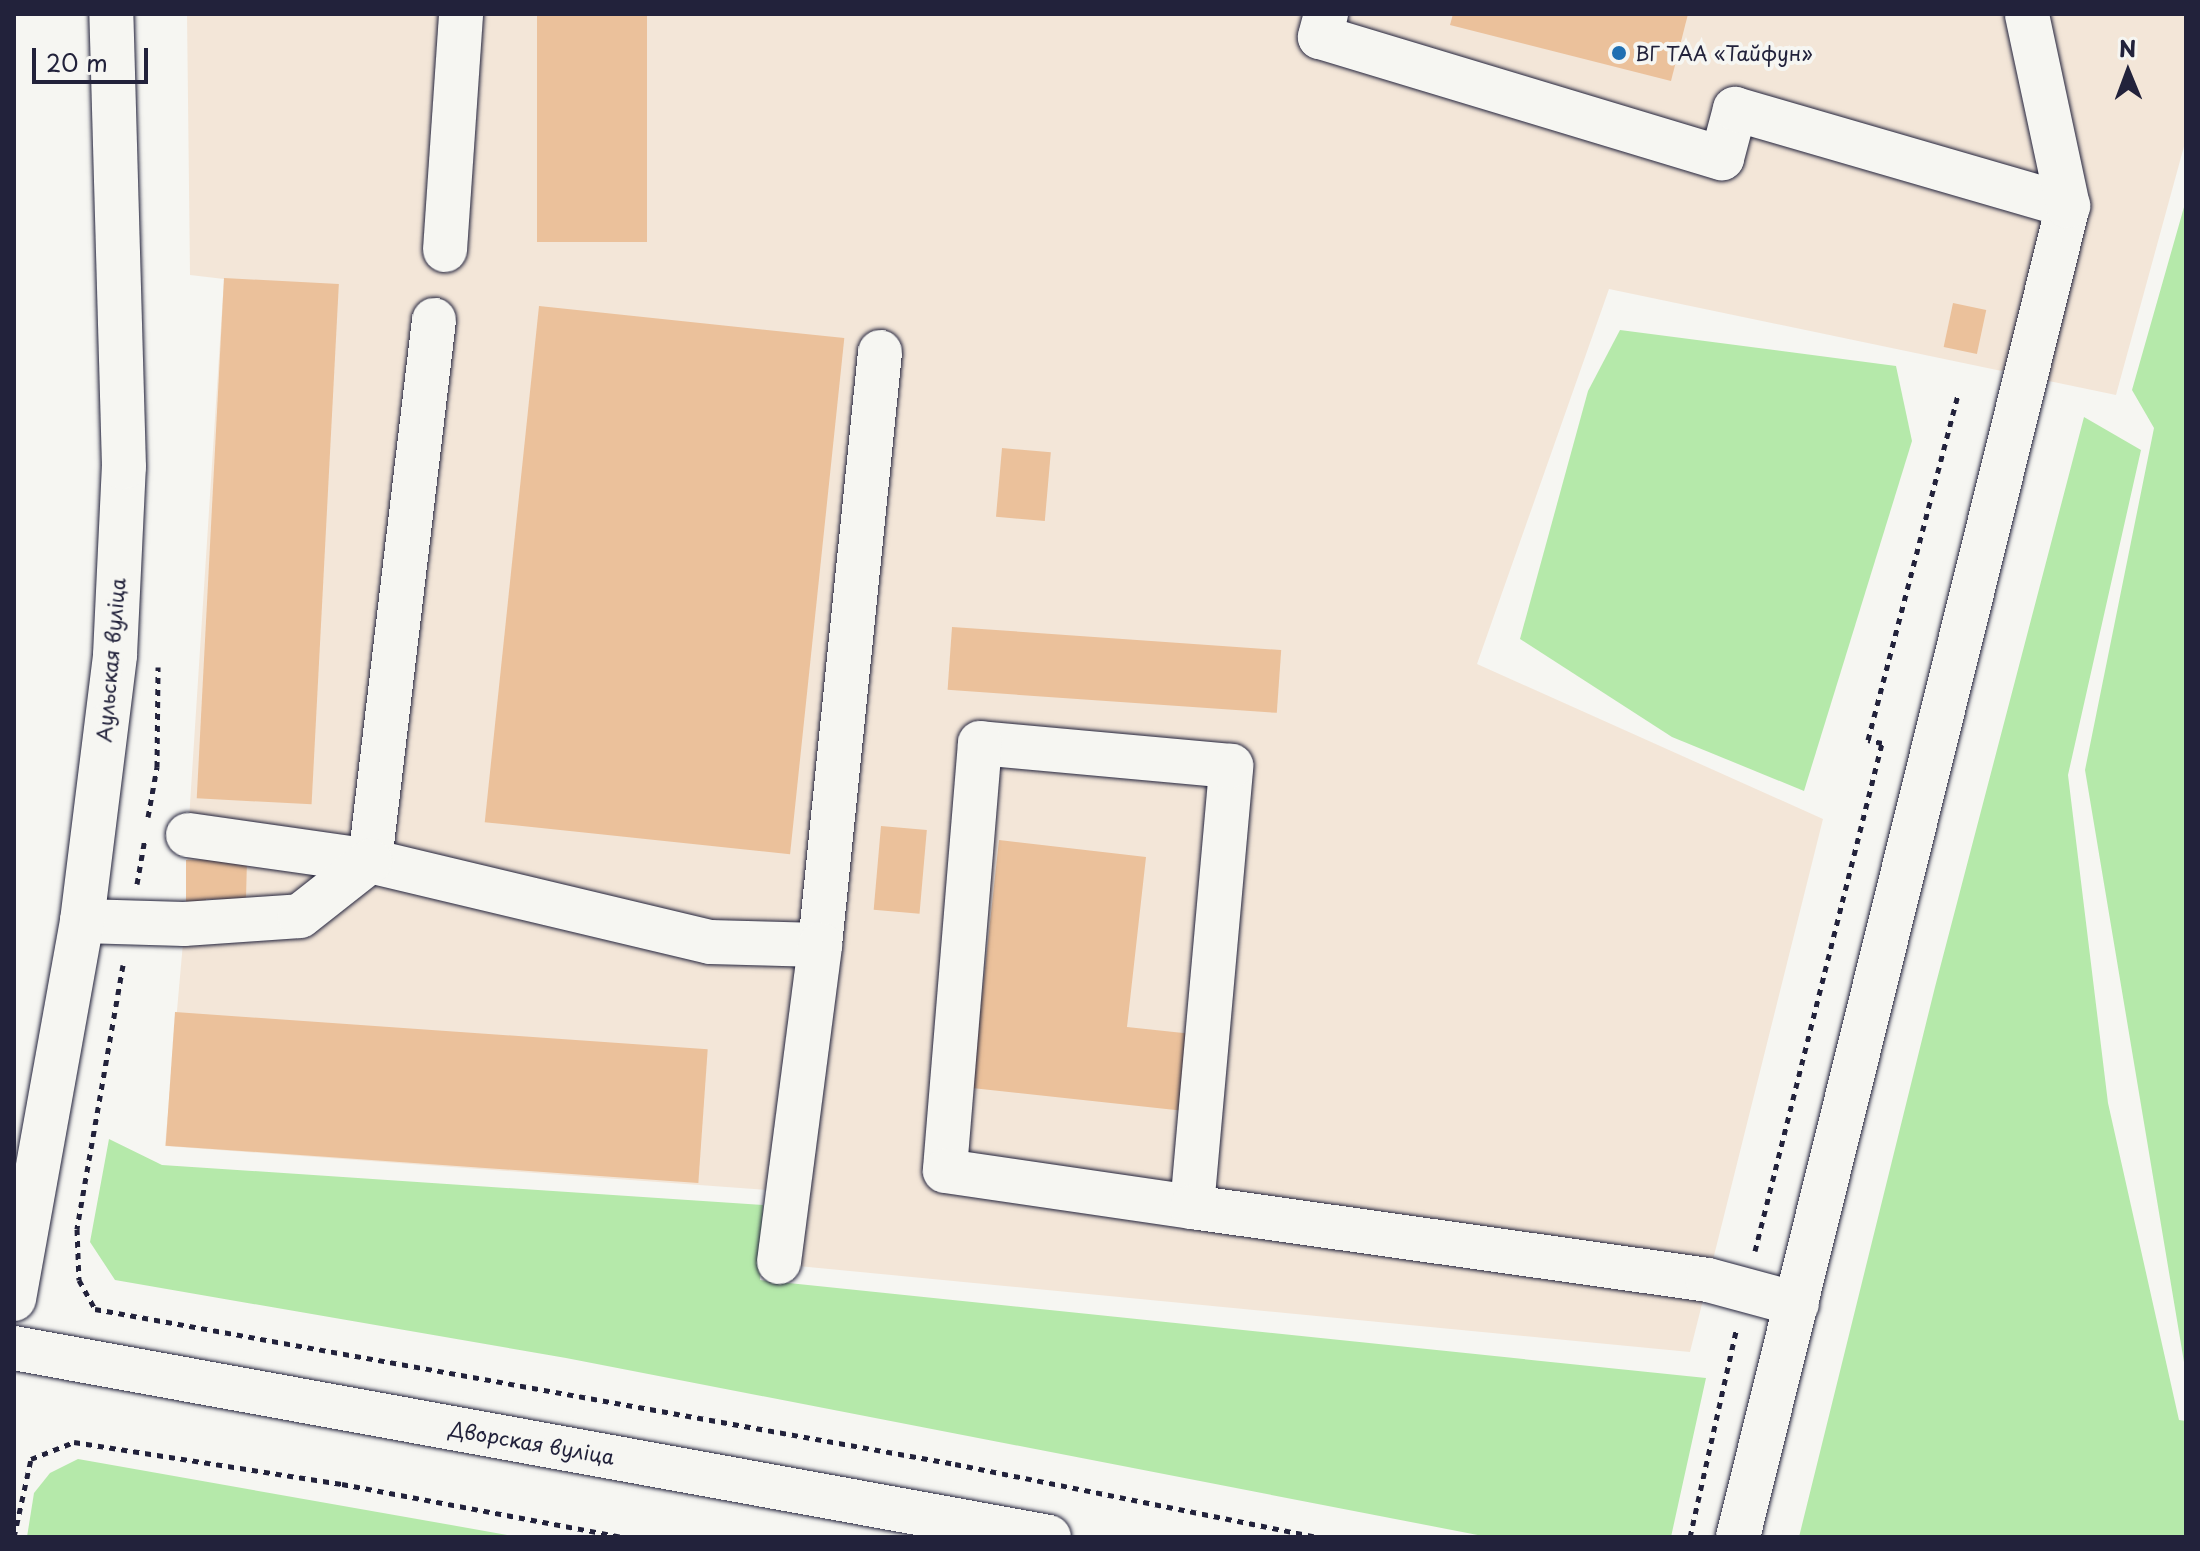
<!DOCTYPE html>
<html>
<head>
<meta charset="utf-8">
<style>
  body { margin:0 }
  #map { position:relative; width:2200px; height:1551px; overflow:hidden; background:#f6f6f2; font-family:"Playpen Sans",sans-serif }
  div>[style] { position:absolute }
  .built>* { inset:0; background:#f3e6d8 }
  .green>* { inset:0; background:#b5e9aa }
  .building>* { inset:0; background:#ebc19b; transform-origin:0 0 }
  .path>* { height:5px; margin-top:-2.5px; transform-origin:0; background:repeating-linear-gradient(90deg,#22223b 0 6px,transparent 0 12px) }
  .roads { filter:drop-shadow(0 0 2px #22223b) drop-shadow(0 0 2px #22223b) }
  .minor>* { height:44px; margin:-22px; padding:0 22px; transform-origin:22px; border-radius:22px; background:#f6f6f2 }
  .dots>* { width:22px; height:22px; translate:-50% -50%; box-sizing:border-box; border:4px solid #f6f6f2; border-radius:50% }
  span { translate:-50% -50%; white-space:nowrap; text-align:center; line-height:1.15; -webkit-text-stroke:8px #f6f6f2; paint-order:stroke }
  .poi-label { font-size:20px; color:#22223b }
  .left { translate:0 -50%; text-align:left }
  .street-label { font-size:20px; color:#22223b }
  .frame { position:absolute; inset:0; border:16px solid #22223b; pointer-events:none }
  .north { position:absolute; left:2088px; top:32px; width:80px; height:80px; -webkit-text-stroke:6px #f6f6f2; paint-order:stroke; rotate:359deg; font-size:22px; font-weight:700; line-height:32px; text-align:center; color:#22223b }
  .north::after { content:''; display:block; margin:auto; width:28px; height:36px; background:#22223b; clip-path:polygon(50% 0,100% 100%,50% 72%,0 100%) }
  .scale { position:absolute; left:32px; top:48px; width:116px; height:36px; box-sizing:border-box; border:4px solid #22223b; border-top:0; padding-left:10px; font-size:24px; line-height:28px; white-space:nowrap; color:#22223b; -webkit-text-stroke:6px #f6f6f2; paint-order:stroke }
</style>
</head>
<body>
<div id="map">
  <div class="built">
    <div style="clip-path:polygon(187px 14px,2186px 14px,2186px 139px,2116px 395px,1609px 289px,1477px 664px,1823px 819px,1690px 1352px,798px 1266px,807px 1193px,165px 1146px,186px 909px,188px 835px,224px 279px,190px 275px)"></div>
  </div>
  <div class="green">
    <div style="clip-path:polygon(2186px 200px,2186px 1374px,2085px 770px,2154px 428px,2132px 390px)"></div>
    <div style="clip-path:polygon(1620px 330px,1896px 366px,1912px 441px,1804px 791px,1672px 737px,1520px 639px,1588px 391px)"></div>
    <div style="clip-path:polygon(2084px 417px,2141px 450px,2068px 775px,2108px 1103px,2179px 1420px,2186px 1421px,2186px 1537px,1799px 1537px,1935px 987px)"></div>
    <div style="clip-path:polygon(109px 1139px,162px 1165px,763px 1205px,760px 1280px,1706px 1378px,1671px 1537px,1488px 1537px,566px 1358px,115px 1280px,90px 1242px)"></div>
    <div style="clip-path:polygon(78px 1459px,519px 1537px,27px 1537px,34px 1493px,50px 1473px)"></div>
  </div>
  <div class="building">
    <div style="left:537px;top:14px;width:110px;height:228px"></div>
    <div style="clip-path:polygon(1453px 14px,1688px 14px,1671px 81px,1450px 25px)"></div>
    <div style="left:224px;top:278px;width:115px;height:521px;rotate:3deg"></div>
    <div style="left:1953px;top:303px;width:34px;height:45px;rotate:12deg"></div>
    <div style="left:539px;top:306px;width:307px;height:519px;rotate:6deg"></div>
    <div style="left:1002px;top:448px;width:49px;height:69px;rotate:5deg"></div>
    <div style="left:952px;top:627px;width:330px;height:63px;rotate:4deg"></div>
    <div style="left:881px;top:826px;width:46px;height:84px;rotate:5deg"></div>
    <div style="clip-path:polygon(999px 840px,1146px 857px,1127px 1027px,1202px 1035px,1194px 1112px,972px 1088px)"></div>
    <div style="clip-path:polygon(247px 859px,246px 899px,206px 899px,206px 908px,186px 909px,186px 860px)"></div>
    <div style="left:175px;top:1012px;width:534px;height:134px;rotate:4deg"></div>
  </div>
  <div class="path">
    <div style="left:148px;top:817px;width:51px;rotate:-79.8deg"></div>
    <div style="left:157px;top:767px;width:100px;rotate:-89.4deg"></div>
    <div style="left:137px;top:884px;width:47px;rotate:-80.1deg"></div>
    <div style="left:123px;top:965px;width:268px;rotate:99.9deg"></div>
    <div style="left:77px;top:1229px;width:51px;rotate:87.8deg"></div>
    <div style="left:79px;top:1280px;width:33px;rotate:61deg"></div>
    <div style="left:95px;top:1309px;width:874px;rotate:10.22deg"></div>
    <div style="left:955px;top:1464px;width:368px;rotate:11.4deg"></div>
    <div style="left:1755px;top:1251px;width:524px;rotate:-75.96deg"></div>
    <div style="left:1882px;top:743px;width:14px;rotate:-168deg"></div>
    <div style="left:1868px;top:740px;width:357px;rotate:-75.4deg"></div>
    <div style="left:14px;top:1537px;width:80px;rotate:-77.7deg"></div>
    <div style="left:31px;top:1459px;width:46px;rotate:-21.6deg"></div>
    <div style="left:74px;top:1442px;width:271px;rotate:8.9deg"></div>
    <div style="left:342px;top:1484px;width:285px;rotate:10.7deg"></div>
    <div style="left:1690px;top:1537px;width:211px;rotate:-77.4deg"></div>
  </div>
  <div class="roads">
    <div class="minor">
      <div style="left:1326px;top:14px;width:24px;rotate:105deg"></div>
      <div style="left:1320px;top:37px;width:420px;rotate:16.8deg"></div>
      <div style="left:1722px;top:158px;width:51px;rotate:-75.1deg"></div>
      <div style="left:1735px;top:109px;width:347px;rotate:16.2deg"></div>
      <div style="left:445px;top:250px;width:237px;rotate:-86.1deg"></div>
      <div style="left:434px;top:320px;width:545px;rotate:96.75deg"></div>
      <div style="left:370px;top:861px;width:350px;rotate:13.4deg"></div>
      <div style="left:710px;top:942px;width:110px;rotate:1.6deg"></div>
      <div style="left:820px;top:945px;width:596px;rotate:-84.22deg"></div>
      <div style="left:188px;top:835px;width:184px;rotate:8.1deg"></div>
      <div style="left:82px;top:921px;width:102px;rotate:1.7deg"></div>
      <div style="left:184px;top:924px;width:116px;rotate:-3.9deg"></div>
      <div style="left:300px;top:916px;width:89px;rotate:-38.2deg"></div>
      <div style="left:1192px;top:1207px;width:443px;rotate:-84.9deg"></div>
      <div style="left:1231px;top:766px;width:252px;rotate:-174.8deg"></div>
      <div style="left:980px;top:743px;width:429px;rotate:94.7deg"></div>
      <div style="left:945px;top:1171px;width:250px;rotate:8.3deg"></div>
      <div style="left:1192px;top:1207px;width:521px;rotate:8.05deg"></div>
      <div style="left:1708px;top:1280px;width:92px;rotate:15.1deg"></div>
      <div style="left:779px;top:1262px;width:320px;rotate:-82.6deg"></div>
      <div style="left:14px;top:1299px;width:384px;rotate:-79.8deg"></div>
      <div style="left:82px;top:921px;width:268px;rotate:-82.9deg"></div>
      <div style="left:115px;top:655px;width:188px;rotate:-87.3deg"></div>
      <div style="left:124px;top:467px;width:453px;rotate:-91.6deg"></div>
      <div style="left:14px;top:1348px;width:1052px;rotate:10.35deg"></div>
      <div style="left:1738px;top:1537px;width:1371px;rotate:-76.08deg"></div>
      <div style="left:2068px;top:206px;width:196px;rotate:-102.1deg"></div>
    </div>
  </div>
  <div class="dots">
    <div style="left:1619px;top:53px;background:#1f6fb2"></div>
  </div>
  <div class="poi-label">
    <span class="left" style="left:1635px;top:53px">ВГ ТАА «Тайфун»</span>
  </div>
  <div class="street-label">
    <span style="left:111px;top:660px;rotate:-85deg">Аульская вуліца</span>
    <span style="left:532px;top:1443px;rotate:10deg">Дворская вуліца</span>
  </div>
  <div class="frame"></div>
  <div class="north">N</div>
  <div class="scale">20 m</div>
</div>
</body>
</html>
